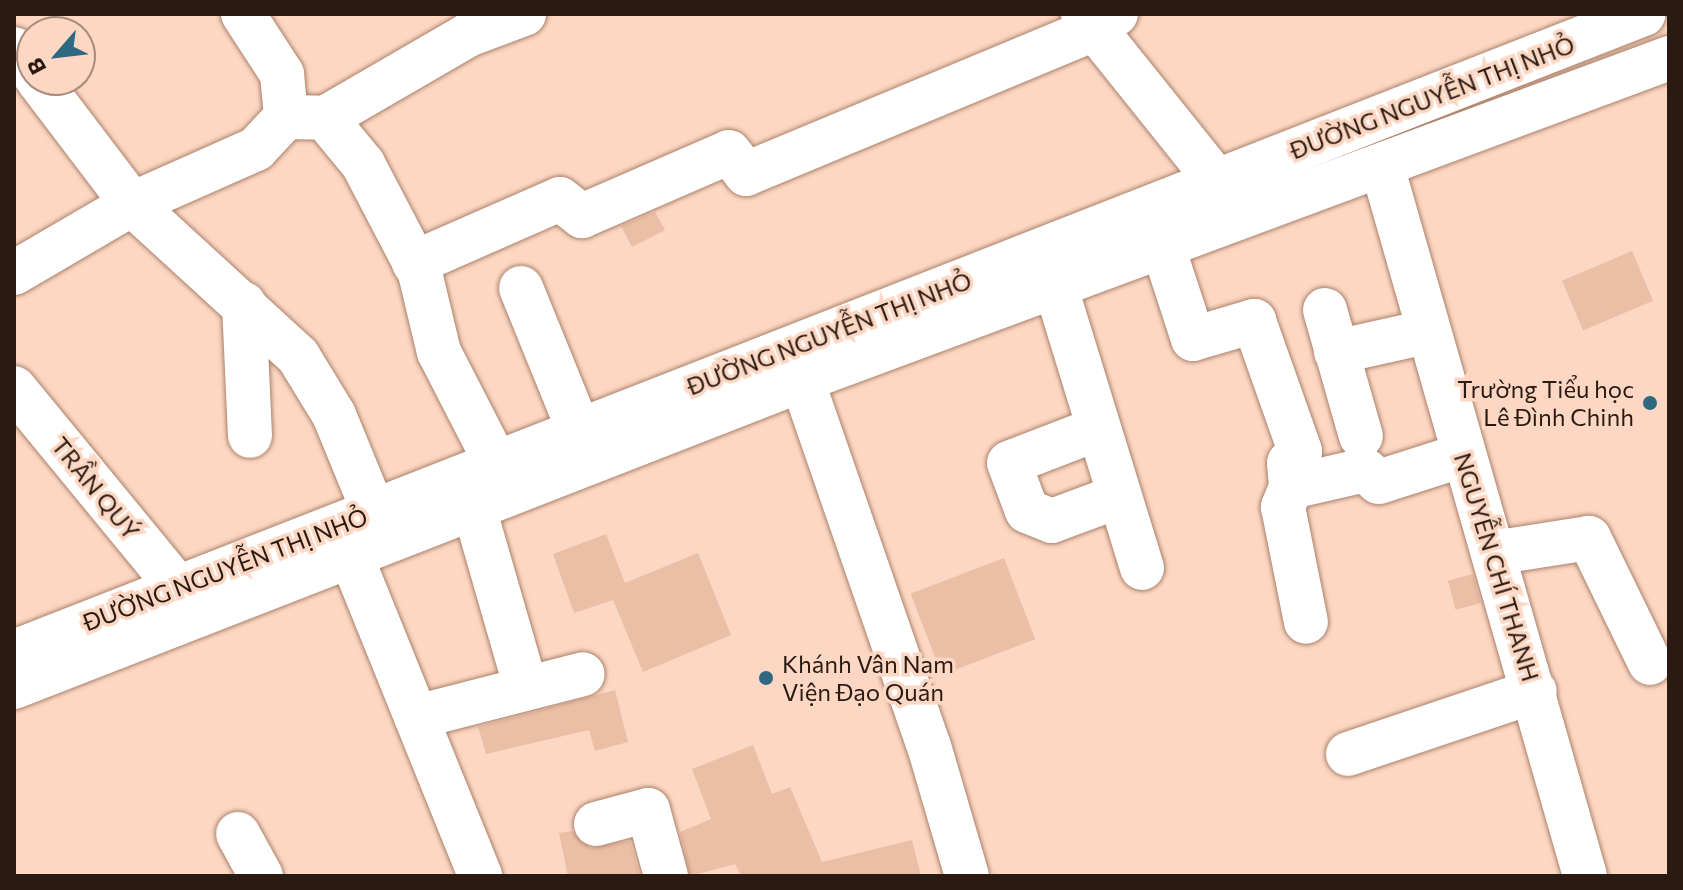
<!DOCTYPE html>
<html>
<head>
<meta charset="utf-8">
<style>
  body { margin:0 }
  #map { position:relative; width:1683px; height:890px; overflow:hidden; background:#fcd7c3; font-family:Commissioner,sans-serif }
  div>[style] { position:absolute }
  .building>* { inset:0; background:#ebbea6; transform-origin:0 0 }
  .roads { filter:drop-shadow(0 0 2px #ab816a) drop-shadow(0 0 2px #ab816a) }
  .minor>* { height:44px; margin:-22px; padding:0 22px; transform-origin:22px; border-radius:22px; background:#fff }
  .major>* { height:44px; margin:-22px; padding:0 22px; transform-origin:22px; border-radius:22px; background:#fff }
  .dots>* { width:22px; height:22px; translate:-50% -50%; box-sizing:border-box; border:4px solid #fcd7c3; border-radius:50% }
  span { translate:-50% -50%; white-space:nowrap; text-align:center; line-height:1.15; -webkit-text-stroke:7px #fcd7c3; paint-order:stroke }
  .street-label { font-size:24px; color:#2a1a11 }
  .poi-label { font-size:24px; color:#2a1a11 }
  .right { translate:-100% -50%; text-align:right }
  .left { translate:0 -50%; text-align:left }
  .frame { position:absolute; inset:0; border:16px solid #2a1a11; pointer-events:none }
  .north { position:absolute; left:16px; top:16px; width:80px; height:80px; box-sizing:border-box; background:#fcd7c3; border:2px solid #a88b7c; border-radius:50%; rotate:242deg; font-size:22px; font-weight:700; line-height:32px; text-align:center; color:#2a1a11 }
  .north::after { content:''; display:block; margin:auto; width:28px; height:36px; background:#2f6881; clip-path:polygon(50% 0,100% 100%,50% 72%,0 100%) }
</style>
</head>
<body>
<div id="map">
  <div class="building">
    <div style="clip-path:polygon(655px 212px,665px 230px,632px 247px,621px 226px)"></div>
    <div style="left:1632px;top:251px;width:54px;height:76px;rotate:67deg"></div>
    <div style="clip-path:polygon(606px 534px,625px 583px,698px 553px,731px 635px,643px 672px,613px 600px,574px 613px,553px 554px)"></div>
    <div style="left:1004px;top:558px;width:87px;height:100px;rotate:69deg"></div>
    <div style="left:1473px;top:574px;width:30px;height:26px;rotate:75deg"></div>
    <div style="clip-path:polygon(615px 690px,628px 742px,595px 751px,589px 730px,486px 754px,478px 727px)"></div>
    <div style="clip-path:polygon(753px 745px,772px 794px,790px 787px,822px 862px,912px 840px,921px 876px,741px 876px,735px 864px,690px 876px,680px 832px,711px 819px,692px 769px)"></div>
    <div style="clip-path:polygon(572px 831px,590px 848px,630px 841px,640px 876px,568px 876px,559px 833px)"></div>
  </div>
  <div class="roads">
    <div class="minor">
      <div style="left:243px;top:14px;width:72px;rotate:57deg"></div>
      <div style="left:282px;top:74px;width:43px;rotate:84.7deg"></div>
      <div style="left:14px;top:49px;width:29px;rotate:52deg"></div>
      <div style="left:38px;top:80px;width:156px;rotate:52.8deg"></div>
      <div style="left:132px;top:204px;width:225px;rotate:42.5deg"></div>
      <div style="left:298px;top:356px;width:69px;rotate:58.6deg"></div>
      <div style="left:334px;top:415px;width:137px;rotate:67.7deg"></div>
      <div style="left:325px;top:118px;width:60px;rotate:50.4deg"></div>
      <div style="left:363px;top:164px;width:123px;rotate:62.4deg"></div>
      <div style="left:420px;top:273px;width:81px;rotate:76.5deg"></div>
      <div style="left:439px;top:352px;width:125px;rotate:62.8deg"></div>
      <div style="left:1382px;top:166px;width:738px;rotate:74.04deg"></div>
      <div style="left:1162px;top:244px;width:100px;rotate:71.9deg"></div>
      <div style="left:1193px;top:339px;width:64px;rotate:-16.4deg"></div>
      <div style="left:1254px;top:321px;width:138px;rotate:70.5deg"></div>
      <div style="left:1300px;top:451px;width:16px;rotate:133deg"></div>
      <div style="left:1289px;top:463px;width:24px;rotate:85deg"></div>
      <div style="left:1291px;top:487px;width:22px;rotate:112deg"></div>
      <div style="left:1283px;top:507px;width:117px;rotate:78.7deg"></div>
      <div style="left:414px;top:263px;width:159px;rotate:-23.7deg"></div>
      <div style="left:560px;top:199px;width:28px;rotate:38deg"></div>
      <div style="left:582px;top:216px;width:160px;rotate:-23.5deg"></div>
      <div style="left:729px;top:152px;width:28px;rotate:52deg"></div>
      <div style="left:746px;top:174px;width:378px;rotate:-22.6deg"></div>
      <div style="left:1095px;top:29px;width:26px;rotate:-36deg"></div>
      <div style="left:14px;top:273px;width:137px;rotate:-30.3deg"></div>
      <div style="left:132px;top:204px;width:136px;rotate:-23.9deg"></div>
      <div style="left:256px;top:149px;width:44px;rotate:-46.8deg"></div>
      <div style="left:286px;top:117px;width:39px;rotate:1deg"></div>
      <div style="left:325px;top:118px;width:165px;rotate:-30.1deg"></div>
      <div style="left:468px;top:35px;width:60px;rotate:-20.6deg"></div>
      <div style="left:1055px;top:285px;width:296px;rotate:72.9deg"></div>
      <div style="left:521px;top:288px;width:154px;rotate:67.9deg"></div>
      <div style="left:244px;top:304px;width:132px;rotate:87.4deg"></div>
      <div style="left:1325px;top:310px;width:131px;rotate:74.1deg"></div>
      <div style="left:1336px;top:352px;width:92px;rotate:-12.5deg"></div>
      <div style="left:802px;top:380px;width:387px;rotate:70.9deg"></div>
      <div style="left:929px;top:746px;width:135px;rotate:73.7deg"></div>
      <div style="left:14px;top:388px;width:259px;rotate:50.6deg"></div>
      <div style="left:1097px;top:429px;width:94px;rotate:158.9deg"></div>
      <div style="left:1009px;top:463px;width:51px;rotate:69.4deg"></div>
      <div style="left:1027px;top:511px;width:27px;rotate:22deg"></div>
      <div style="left:1052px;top:521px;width:72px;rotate:-20.5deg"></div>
      <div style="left:1291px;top:487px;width:76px;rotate:-12.9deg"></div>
      <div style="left:1365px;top:470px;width:18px;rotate:41deg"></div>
      <div style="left:1379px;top:482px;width:88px;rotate:-17.8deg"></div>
      <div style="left:474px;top:508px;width:184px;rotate:73.9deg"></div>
      <div style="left:1493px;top:553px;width:97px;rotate:-8.9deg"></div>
      <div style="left:1589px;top:538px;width:139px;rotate:64deg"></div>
      <div style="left:351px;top:556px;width:345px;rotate:68deg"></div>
      <div style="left:416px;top:717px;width:172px;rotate:-14.4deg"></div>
      <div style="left:1348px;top:754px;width:197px;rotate:-18.6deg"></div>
      <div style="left:596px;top:824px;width:54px;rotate:-15.1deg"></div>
      <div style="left:648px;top:810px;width:68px;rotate:74.7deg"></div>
      <div style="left:238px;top:834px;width:48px;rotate:61.3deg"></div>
    </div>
    <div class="major">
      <div style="left:1083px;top:14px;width:243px;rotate:51.3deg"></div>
      <div style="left:14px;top:652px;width:1750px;rotate:-21.38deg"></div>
      <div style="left:14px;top:687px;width:846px;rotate:-21.29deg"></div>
      <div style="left:802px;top:380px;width:925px;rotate:-20.37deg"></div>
    </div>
  </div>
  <div class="dots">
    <div style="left:1650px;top:403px;background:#2f6881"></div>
    <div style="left:766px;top:678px;background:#2f6881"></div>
  </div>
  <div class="street-label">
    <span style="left:1432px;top:97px;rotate:-21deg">ĐƯỜNG NGUYỄN THỊ NHỎ</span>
    <span style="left:829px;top:333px;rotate:-21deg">ĐƯỜNG NGUYỄN THỊ NHỎ</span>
    <span style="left:96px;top:488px;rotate:51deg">TRẦN QUÝ</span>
    <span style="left:1497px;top:567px;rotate:73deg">NGUYỄN CHÍ THANH</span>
    <span style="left:225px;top:569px;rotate:-21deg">ĐƯỜNG NGUYỄN THỊ NHỎ</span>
  </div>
  <div class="poi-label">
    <span class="right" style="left:1634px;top:403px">Trường Tiểu học<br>Lê Đình Chinh</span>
    <span class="left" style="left:782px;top:678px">Khánh Vân Nam<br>Viện Đạo Quán</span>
  </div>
  <div class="frame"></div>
  <div class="north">B</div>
</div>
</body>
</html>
